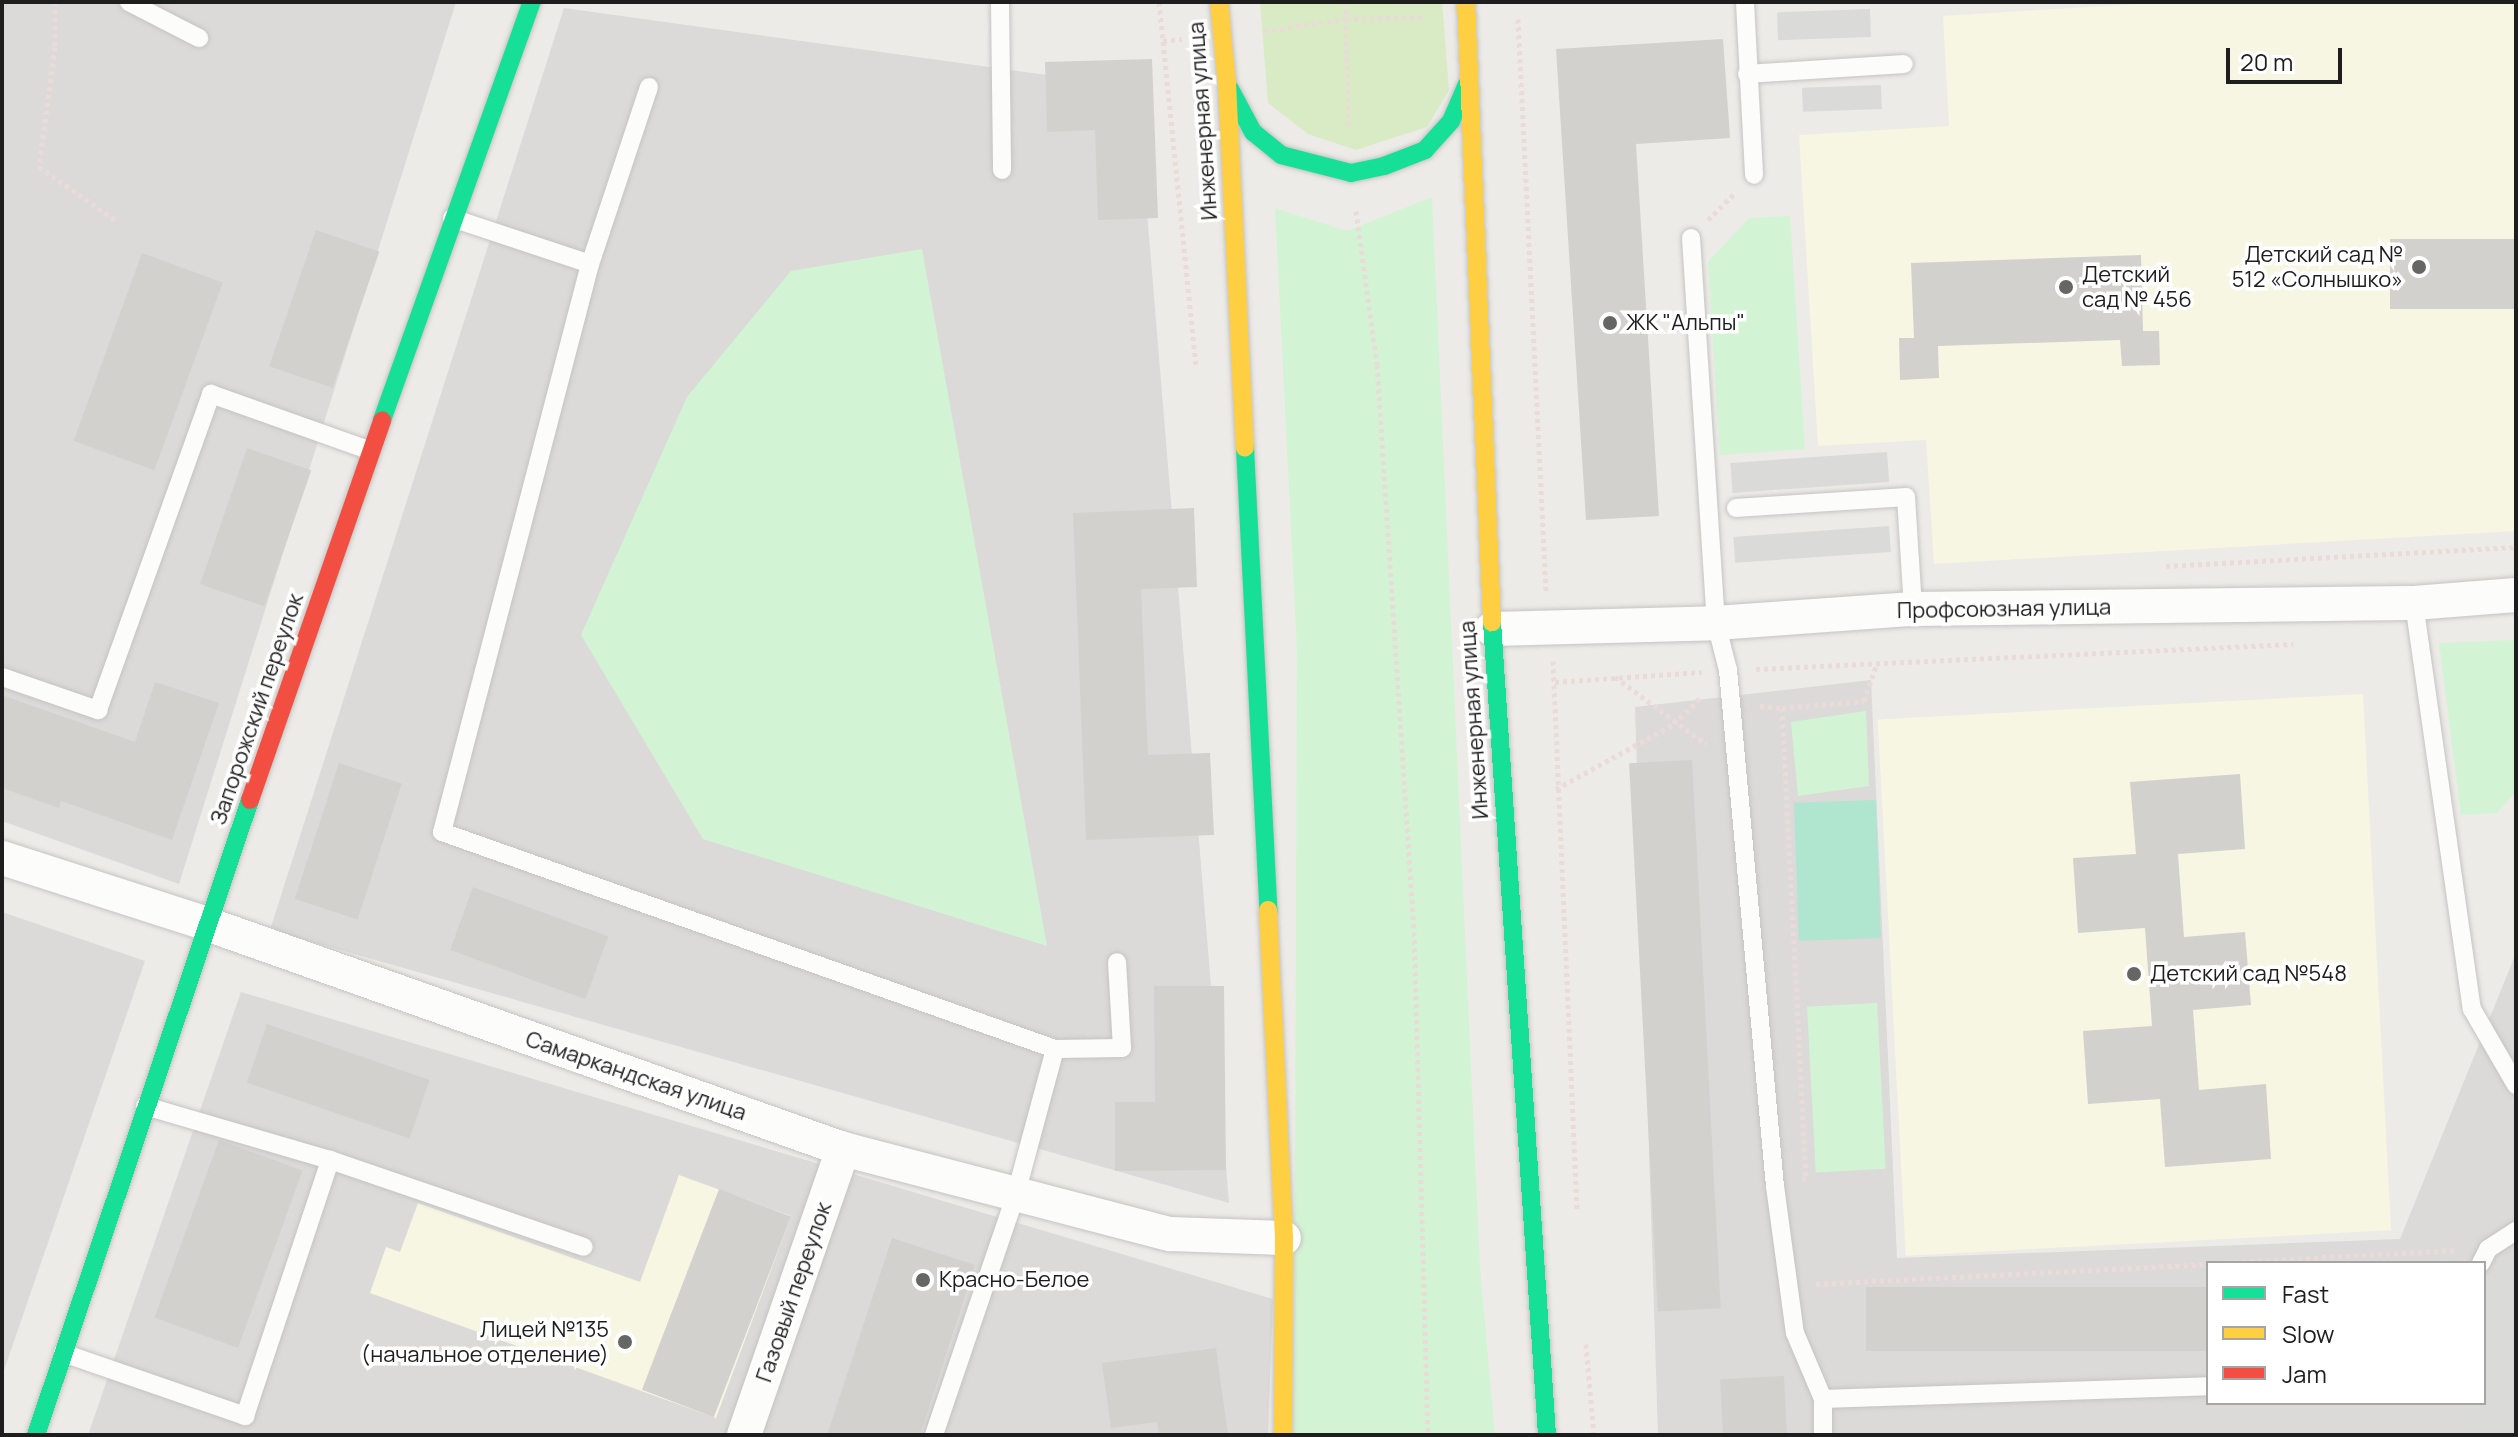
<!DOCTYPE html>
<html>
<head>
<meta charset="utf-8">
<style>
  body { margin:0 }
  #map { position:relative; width:2518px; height:1437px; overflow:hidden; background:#ecebe7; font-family:Manrope,sans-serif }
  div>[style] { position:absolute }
  .residential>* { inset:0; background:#dbdad8 }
  .education>* { inset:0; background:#f6f6e2; transform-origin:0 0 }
  .religious>* { inset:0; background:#dadad8; transform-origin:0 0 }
  .grass>* { inset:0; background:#d8ebc4 }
  .park>* { inset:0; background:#d3f4d4; transform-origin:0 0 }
  .pitch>* { inset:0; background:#b0e5d0; transform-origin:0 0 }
  .building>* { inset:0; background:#d3d1ce; transform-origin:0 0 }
  .path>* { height:5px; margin-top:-2.5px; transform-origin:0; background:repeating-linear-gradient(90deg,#ebdbd8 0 4px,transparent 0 8px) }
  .roads { filter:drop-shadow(0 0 2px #c5c4c3) drop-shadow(0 0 2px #c5c4c3) }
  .lane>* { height:18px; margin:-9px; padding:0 9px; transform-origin:9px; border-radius:9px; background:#fcfcfb }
  .street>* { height:34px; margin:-17px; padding:0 17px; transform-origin:17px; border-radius:17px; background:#fcfcfb }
  .fast>* { height:18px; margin:-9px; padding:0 9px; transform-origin:9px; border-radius:9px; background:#16e098 }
  .slow>* { height:18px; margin:-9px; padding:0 9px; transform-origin:9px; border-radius:9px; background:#ffcf43 }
  .jam>* { height:18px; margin:-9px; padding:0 9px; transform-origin:9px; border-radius:9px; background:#f24e42 }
  .dots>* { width:22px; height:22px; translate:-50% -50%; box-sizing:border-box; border:4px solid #fff; border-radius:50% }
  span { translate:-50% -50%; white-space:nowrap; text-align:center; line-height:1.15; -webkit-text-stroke:7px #fff; paint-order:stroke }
  .street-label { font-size:22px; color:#1e1e1e }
  .poi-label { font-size:22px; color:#1e1e1e }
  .right { translate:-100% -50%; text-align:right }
  .left { translate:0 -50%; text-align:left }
  .frame { position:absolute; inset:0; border:4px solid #1e1e1e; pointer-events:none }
  .legend { position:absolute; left:2206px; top:1261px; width:280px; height:144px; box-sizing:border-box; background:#fff; border:2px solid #a5a5a5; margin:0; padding:10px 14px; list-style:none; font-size:24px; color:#1e1e1e }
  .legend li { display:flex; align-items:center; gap:16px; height:40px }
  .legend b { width:40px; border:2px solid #a5a5a5 }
  .scale { position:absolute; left:2226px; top:48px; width:116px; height:36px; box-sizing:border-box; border:4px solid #1e1e1e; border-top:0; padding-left:10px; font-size:24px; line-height:28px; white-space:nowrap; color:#1e1e1e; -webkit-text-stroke:6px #fff; paint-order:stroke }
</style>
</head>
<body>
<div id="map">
  <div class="residential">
    <div style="clip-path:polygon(2px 2px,456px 2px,179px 884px,2px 821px)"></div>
    <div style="clip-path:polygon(564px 8px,1083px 80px,1136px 79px,1229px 1203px,270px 930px)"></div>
    <div style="clip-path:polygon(evenodd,1871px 680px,1897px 1258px,2400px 1239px,2516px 953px,2516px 1435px,1658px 1435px,1635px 707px,1871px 680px,2208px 1263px,2484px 1263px,2484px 1403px,2208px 1403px,2208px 1263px)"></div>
    <div style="clip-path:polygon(2px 912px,145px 961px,2px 1376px)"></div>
    <div style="clip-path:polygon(241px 992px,1273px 1299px,1268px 1435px,88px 1435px)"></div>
  </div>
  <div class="education">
    <div style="clip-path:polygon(2168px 2px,2516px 2px,2516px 531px,1934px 564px,1926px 440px,1818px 446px,1799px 135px,1949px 126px,1943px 16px)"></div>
    <div style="left:2363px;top:694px;width:537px;height:486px;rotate:87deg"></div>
    <div style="clip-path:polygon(679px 1175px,791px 1216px,716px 1418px,370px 1293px,386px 1247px,400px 1252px,418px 1203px,640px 1282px)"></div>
  </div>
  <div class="religious">
    <div style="left:1870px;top:9px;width:28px;height:93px;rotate:88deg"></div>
    <div style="left:1881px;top:85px;width:24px;height:79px;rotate:88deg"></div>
    <div style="left:1887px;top:452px;width:30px;height:157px;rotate:86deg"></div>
    <div style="left:1889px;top:526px;width:26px;height:156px;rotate:86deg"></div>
    <div style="clip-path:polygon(2516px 1261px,2516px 1435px,2466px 1435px,2463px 1403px,2484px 1403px,2484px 1298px,2498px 1272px)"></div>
  </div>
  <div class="grass">
    <div style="clip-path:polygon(1260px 2px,1442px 2px,1449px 90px,1427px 127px,1356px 150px,1308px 134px,1268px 103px)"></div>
  </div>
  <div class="park">
    <div style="clip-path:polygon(1432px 197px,1480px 1268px,1495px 1435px,1294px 1435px,1297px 650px,1275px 208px,1347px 231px)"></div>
    <div style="clip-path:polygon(1790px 216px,1805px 449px,1720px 455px,1708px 262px,1749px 218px)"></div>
    <div style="clip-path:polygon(922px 249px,1047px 946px,703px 839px,581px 635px,687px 397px,791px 271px)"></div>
    <div style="clip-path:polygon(2516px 640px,2516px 791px,2497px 813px,2461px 815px,2439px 643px)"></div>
    <div style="clip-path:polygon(1866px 711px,1869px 786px,1798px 796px,1791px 722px)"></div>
    <div style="left:1877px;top:1003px;width:166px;height:70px;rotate:87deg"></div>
  </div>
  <div class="pitch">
    <div style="left:1876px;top:800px;width:138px;height:82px;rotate:88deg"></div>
  </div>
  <div class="building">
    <div style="clip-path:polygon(1723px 39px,1730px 138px,1636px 144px,1659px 516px,1586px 520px,1556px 49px)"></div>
    <div style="clip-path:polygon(1152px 59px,1158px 218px,1098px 220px,1095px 130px,1047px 132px,1045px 62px)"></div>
    <div style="left:316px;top:230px;width:67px;height:144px;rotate:19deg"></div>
    <div style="left:2516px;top:239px;width:70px;height:126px;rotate:90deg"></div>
    <div style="left:142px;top:253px;width:86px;height:200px;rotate:20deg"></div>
    <div style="clip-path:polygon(2141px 255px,2143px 331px,2159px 331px,2160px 365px,2122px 366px,2120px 340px,1938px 346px,1939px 378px,1900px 380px,1899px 338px,1914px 338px,1911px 263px)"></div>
    <div style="left:247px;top:448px;width:68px;height:144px;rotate:19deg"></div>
    <div style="clip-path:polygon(1194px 508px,1197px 587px,1141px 589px,1148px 755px,1210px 753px,1214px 835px,1086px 840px,1073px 513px)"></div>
    <div style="clip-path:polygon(155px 682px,219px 703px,172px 840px,61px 801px,59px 808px,2px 788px,2px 695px,135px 742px)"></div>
    <div style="left:1692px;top:760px;width:549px;height:63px;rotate:87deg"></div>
    <div style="left:339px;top:763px;width:66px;height:143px;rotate:18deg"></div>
    <div style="clip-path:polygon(2240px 774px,2245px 849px,2178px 854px,2184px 937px,2245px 932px,2251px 1005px,2193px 1010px,2199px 1090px,2266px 1084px,2271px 1159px,2165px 1167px,2160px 1099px,2088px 1104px,2083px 1031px,2152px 1026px,2145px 928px,2078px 933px,2073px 858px,2136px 854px,2130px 782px)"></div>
    <div style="left:473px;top:887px;width:144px;height:67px;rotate:20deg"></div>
    <div style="clip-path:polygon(1154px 986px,1224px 986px,1226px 1170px,1115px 1171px,1115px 1102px,1155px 1102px)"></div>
    <div style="left:267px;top:1024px;width:172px;height:62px;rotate:19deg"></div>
    <div style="left:219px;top:1140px;width:89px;height:189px;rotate:20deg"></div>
    <div style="left:719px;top:1189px;width:77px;height:215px;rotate:21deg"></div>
    <div style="clip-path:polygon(892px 1238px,975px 1265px,920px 1435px,827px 1435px)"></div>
    <div style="left:2208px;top:1287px;width:64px;height:342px;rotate:90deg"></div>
    <div style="clip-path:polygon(1216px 1348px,1228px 1435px,1159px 1435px,1157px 1422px,1111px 1428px,1102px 1363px)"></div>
    <div style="left:1784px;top:1376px;width:59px;height:64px;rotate:87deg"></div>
  </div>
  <div class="path">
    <div style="left:55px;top:2px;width:45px;rotate:90deg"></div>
    <div style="left:55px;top:47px;width:121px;rotate:97.6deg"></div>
    <div style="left:39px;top:167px;width:95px;rotate:34.7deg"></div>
    <div style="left:1159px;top:2px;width:364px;rotate:84.2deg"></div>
    <div style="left:1345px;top:2px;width:127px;rotate:88.2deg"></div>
    <div style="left:1518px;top:19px;width:574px;rotate:87.2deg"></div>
    <div style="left:1264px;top:31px;width:83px;rotate:-8.3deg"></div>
    <div style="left:1346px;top:19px;width:79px;rotate:-1.5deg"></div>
    <div style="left:1163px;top:41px;width:19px;rotate:-6deg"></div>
    <div style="left:1356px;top:211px;width:155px;rotate:82.2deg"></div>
    <div style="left:1377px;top:365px;width:568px;rotate:86.27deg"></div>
    <div style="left:1414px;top:932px;width:503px;rotate:88.41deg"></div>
    <div style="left:1708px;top:220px;width:38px;rotate:-45deg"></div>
    <div style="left:2166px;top:566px;width:351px;rotate:-3.1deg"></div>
    <div style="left:1553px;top:661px;width:551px;rotate:87.5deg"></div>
    <div style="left:1756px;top:669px;width:538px;rotate:-2.67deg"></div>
    <div style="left:1615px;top:677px;width:113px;rotate:36.4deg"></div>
    <div style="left:1555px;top:682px;width:147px;rotate:-3.9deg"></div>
    <div style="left:1760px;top:706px;width:22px;rotate:5deg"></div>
    <div style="left:1782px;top:708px;width:82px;rotate:-4.9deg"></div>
    <div style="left:1864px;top:701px;width:39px;rotate:-71deg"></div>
    <div style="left:1782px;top:708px;width:471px;rotate:87.1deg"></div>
    <div style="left:1806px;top:1178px;width:4px;rotate:166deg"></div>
    <div style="left:1556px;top:789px;width:135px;rotate:-28.8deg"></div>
    <div style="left:1674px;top:724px;width:40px;rotate:-45deg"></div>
    <div style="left:2218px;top:1263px;width:238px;rotate:-3.1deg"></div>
    <div style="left:1816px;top:1284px;width:393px;rotate:-2.9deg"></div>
    <div style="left:1586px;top:1344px;width:91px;rotate:85deg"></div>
  </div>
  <div class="roads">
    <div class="lane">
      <div style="left:129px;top:2px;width:79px;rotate:27.2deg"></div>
      <div style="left:1000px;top:2px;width:168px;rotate:89.3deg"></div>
      <div style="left:1745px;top:2px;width:173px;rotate:87deg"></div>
      <div style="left:1747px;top:74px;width:157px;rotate:-3.6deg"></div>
      <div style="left:649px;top:87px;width:187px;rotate:108.4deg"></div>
      <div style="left:590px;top:264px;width:587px;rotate:104.6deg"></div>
      <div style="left:442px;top:832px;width:650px;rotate:19.49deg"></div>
      <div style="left:1055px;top:1049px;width:150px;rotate:105.1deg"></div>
      <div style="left:1016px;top:1194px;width:255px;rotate:108.8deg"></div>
      <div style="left:452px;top:218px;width:145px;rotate:18.4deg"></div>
      <div style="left:1691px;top:238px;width:386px;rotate:86.3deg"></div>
      <div style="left:1716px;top:623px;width:49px;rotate:75.7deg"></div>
      <div style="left:1728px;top:670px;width:518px;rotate:84.8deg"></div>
      <div style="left:1775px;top:1186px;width:148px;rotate:82.3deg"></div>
      <div style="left:1795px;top:1333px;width:72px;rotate:67deg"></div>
      <div style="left:1823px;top:1399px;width:36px;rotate:90deg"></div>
      <div style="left:1736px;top:508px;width:170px;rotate:-3.7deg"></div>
      <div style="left:1906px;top:497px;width:112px;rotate:86.4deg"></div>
      <div style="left:2414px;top:603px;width:410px;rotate:81.9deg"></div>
      <div style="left:2472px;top:1009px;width:88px;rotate:59.9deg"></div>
      <div style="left:2px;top:677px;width:102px;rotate:19deg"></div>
      <div style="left:98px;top:710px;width:336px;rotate:-70.3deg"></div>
      <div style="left:211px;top:394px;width:170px;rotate:19.6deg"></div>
      <div style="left:1055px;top:1049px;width:67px;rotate:-0.9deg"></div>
      <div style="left:1122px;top:1048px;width:86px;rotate:-93.3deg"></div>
      <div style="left:145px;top:1106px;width:193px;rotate:16.3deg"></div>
      <div style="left:2481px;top:1263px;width:16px;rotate:-63deg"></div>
      <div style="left:2488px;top:1249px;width:33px;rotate:-33deg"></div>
      <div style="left:63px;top:1353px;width:193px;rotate:19.1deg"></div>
      <div style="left:245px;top:1416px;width:270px;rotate:-71.6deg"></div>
      <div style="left:330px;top:1160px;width:268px;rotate:18.9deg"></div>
      <div style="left:1823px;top:1399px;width:385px;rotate:-1.9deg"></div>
    </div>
    <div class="street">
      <div style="left:1492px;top:629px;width:224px;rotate:-1.5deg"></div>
      <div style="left:1716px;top:623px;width:197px;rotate:-4.1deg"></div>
      <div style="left:1913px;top:609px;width:501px;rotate:-0.69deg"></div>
      <div style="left:2414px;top:603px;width:102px;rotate:-4.5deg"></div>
      <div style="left:2px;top:858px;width:215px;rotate:17.8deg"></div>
      <div style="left:207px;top:924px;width:675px;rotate:19.48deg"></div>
      <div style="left:843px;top:1149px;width:338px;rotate:14.6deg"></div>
      <div style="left:1170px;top:1234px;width:114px;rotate:2deg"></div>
      <div style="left:744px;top:1435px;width:303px;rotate:-70.9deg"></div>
    </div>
    <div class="fast">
      <div style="left:1230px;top:89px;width:49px;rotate:61.9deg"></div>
      <div style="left:1253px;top:132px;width:36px;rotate:39deg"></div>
      <div style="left:1281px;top:155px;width:72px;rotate:14.4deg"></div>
      <div style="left:1351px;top:173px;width:34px;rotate:-12deg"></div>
      <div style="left:1384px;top:166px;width:44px;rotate:-21.3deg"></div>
      <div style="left:1425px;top:150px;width:39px;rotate:-48deg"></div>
      <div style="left:1451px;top:121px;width:40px;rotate:-66.6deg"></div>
      <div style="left:382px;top:420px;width:444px;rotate:-70.3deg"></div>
      <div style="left:1245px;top:448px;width:463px;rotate:87.1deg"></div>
      <div style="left:1492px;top:622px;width:815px;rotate:86.13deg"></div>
      <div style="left:36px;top:1435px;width:670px;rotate:-71.38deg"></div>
    </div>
    <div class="slow">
      <div style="left:1219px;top:2px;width:82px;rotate:84.4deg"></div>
      <div style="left:1227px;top:84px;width:364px;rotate:87.2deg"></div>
      <div style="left:1466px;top:2px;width:621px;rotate:87.6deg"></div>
      <div style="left:1268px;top:910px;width:328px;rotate:87.2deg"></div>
      <div style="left:1284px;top:1238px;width:197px;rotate:90.3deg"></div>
    </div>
    <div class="jam">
      <div style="left:250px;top:800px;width:402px;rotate:-70.8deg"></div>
    </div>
  </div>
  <div class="dots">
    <div style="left:2419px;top:267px;background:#666664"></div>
    <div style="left:2066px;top:287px;background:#666664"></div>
    <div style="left:1610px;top:323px;background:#666664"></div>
    <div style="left:2134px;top:974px;background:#666664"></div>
    <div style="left:923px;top:1280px;background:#666664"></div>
    <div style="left:625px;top:1342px;background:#666664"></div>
  </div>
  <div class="street-label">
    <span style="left:1203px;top:121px;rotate:-94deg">Инженерная улица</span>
    <span style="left:2004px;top:609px;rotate:-1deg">Профсоюзная улица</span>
    <span style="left:257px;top:709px;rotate:-71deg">Запорожский переулок</span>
    <span style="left:1474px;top:720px;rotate:-94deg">Инженерная улица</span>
    <span style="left:636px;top:1076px;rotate:19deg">Самаркандская улица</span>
    <span style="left:794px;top:1292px;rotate:-71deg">Газовый переулок</span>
  </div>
  <div class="poi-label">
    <span class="right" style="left:2403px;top:267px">Детский сад №<br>512 «Солнышко»</span>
    <span class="left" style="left:2082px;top:287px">Детский<br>сад № 456</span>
    <span class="left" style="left:1626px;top:323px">ЖК "Альпы"</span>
    <span class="left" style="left:2150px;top:974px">Детский сад №548</span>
    <span class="left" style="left:939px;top:1280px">Красно-Белое</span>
    <span class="right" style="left:609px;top:1342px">Лицей №135<br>(начальное отделение)</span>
  </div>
  <div class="frame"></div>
  <ul class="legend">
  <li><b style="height:10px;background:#16e098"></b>Fast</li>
  <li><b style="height:10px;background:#ffcf43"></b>Slow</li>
  <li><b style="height:10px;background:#f24e42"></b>Jam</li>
  </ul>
  <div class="scale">20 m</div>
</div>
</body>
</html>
